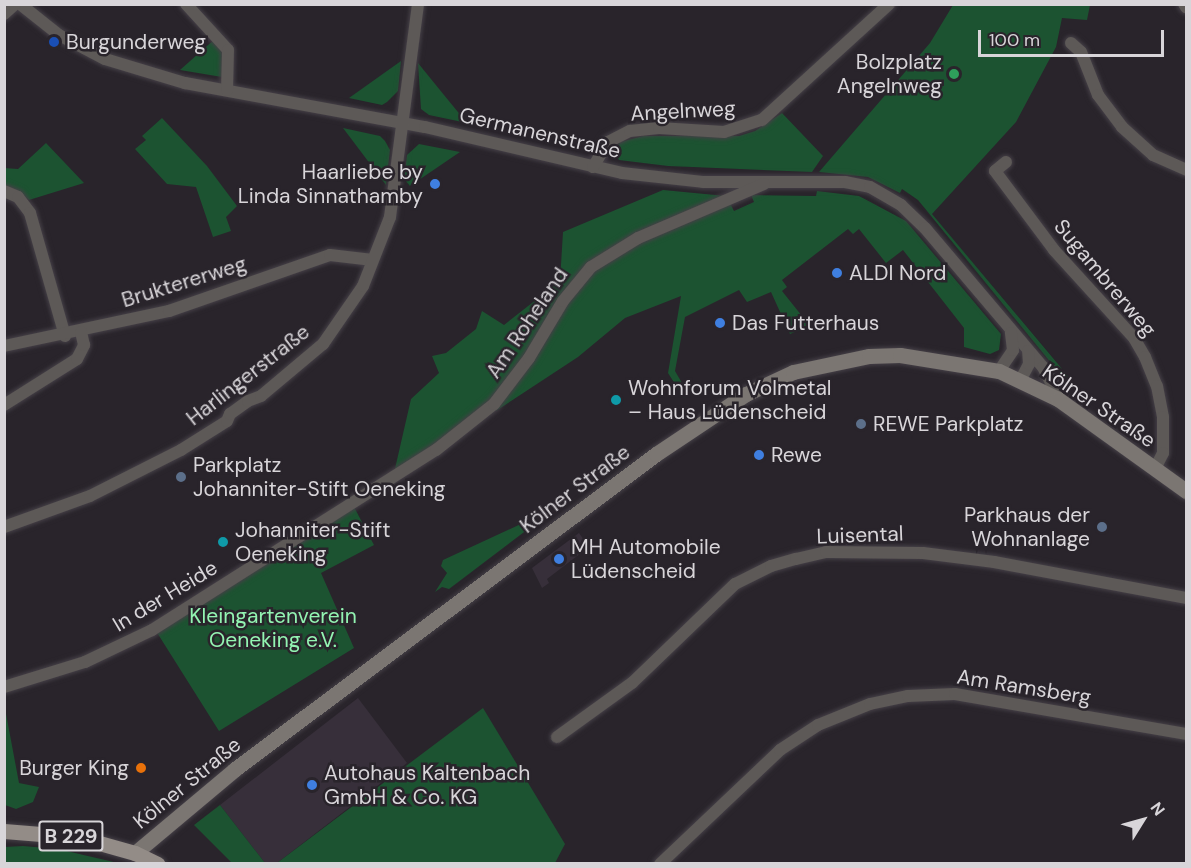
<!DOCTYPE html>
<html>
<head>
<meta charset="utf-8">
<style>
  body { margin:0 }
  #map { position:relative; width:1191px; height:868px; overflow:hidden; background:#29242b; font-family:"DM Sans",sans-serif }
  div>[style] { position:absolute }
  .built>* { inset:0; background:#372f3a }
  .green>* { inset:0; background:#1c5331 }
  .roads { filter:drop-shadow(0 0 2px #454047) drop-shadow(0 0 2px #454047) }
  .minor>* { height:12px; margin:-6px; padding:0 6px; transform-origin:6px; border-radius:6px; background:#5d5957 }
  .secondary>* { height:15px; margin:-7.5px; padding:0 7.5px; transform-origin:7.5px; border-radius:7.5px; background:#7b7672 }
  .primary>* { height:15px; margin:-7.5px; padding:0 7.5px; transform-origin:7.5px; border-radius:7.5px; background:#938c87 }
  .dots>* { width:16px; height:16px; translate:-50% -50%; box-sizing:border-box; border:3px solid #29242b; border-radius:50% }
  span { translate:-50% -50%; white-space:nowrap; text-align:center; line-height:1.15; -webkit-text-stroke:5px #29242b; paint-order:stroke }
  .shield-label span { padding:2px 4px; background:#29242b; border:2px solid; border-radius:4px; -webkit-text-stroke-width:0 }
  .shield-label { font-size:20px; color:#d8d5d9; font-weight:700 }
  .poi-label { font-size:21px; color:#d8d5d9 }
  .left { translate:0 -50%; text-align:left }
  .right { translate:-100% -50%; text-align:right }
  .street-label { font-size:21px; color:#d8d5d9 }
  .park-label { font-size:21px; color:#93f4b2 }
  .frame { position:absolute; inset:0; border:6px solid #d8d5d9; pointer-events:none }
  .north { position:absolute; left:1113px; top:790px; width:60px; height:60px; -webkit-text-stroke:4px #29242b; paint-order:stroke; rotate:53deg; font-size:16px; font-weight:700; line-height:24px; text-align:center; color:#d8d5d9 }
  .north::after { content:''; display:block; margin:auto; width:21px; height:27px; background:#d8d5d9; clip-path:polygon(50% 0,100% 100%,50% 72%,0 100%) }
  .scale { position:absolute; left:978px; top:30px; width:186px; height:27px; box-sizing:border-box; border:3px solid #d8d5d9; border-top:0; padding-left:8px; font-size:18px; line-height:21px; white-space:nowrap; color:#d8d5d9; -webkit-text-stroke:4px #29242b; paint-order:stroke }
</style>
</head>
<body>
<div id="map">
  <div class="built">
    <div style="clip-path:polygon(579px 533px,589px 547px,547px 579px,549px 583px,542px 588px,532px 568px)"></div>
    <div style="clip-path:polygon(358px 698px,407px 763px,277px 863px,265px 863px,220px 805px)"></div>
  </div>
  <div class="green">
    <div style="clip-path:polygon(953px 5px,1090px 5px,1087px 20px,1062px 18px,1056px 47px,1016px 122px,932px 214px,1068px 376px,1065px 380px,918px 200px,902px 189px,900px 193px,868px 177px,819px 172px,930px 43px)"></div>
    <div style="clip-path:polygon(216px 38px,223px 49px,222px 77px,180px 70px)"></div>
    <div style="clip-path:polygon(401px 61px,398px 91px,387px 102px,382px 105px,349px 98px)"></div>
    <div style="clip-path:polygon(418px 63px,444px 95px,467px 123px,429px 115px,421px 109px)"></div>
    <div style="clip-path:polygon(782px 113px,823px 156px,812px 172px,668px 166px,619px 160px,614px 152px,620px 142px,643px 136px,739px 136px,755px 131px)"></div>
    <div style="clip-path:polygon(162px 118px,207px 166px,237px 206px,226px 217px,231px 231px,213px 237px,196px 187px,167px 184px,135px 149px,146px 140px,142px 136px)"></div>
    <div style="clip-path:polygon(343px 128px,380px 136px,385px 141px,390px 150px,386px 185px)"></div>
    <div style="clip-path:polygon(46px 143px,84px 183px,29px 200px,17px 190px,5px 186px,4px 168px,18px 169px)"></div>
    <div style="clip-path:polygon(419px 144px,460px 152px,410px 186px,404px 179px,407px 155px)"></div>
    <div style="clip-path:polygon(663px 190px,726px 196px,610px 249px,482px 411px,394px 473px,411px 399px,439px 373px,432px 356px,446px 353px,476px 329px,482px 311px,504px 325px,560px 281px,563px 232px)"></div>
    <div style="clip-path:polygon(817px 191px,859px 196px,906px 221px,1001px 334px,999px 350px,990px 354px,964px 347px,964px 328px,903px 250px,886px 263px,859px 229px,853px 234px,848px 229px,782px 280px,787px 287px,782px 291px,810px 326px,790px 334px,771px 292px,747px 302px,739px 290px,685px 317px,675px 371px,689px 395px,684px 398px,668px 373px,681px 296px,625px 318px,578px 357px,496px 411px,494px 407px,583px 279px,613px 254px,730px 203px,734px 211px,754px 202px,751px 195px,816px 196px)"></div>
    <div style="clip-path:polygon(353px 505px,374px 545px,321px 573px,354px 648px,219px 731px,156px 631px)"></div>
    <div style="clip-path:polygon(523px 523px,532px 526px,449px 589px,442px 587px,435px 592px,447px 573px,441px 566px,443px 560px)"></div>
    <div style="clip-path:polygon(4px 703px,19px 783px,39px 787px,33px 802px,16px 809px,5px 805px)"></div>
    <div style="clip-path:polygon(483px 708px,565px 844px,555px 863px,277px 863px)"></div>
    <div style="clip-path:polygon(220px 805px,265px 863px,232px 863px,194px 825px)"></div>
    <div style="clip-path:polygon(23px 846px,58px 849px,118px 863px,5px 863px,5px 847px)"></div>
  </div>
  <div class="roads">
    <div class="minor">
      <div style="left:20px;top:4px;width:50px;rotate:38.5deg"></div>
      <div style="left:59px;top:35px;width:52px;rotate:27.6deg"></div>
      <div style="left:105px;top:59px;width:84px;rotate:16.7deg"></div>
      <div style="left:185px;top:83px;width:244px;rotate:10.4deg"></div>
      <div style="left:425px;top:127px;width:202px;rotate:13.1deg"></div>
      <div style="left:622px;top:173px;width:81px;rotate:6.3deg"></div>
      <div style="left:703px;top:182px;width:142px"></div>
      <div style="left:845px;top:182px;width:25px;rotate:11deg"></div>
      <div style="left:870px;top:187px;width:36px;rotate:30deg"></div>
      <div style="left:901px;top:205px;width:33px;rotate:44deg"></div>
      <div style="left:925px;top:228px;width:182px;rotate:49.7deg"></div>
      <div style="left:1043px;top:367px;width:38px;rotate:63deg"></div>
      <div style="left:186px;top:4px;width:62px;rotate:47.6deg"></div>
      <div style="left:228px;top:50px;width:40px;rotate:91.4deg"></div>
      <div style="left:1184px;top:4px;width:4px;rotate:56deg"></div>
      <div style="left:4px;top:14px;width:15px;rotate:-42deg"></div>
      <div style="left:1071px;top:43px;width:13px;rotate:42deg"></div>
      <div style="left:1081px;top:52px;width:46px;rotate:68.4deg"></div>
      <div style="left:1098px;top:95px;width:40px;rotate:53deg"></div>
      <div style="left:1122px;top:127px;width:42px;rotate:42.1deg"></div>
      <div style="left:1153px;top:155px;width:36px;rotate:24deg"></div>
      <div style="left:1006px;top:162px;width:14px;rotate:141deg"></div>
      <div style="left:995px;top:171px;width:99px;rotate:53.2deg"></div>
      <div style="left:1054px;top:250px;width:119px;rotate:47.7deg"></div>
      <div style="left:1134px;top:338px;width:22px;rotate:60deg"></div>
      <div style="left:1145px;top:357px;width:31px;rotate:68deg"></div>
      <div style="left:1157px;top:386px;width:32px;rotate:79deg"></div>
      <div style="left:1163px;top:417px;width:36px;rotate:90deg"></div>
      <div style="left:1163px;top:453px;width:18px;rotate:117deg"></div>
      <div style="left:593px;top:167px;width:29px;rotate:-59deg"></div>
      <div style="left:608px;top:142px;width:25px;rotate:-27deg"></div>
      <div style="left:630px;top:131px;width:29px;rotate:-6deg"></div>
      <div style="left:659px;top:128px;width:65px;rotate:3.5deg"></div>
      <div style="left:724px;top:132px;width:40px;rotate:-18deg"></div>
      <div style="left:762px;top:120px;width:172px;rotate:-42.4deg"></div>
      <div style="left:4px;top:191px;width:15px;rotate:23deg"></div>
      <div style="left:18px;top:197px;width:20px;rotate:53deg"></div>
      <div style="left:30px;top:213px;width:128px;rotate:74.1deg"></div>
      <div style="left:4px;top:346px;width:169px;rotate:-12deg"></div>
      <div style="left:169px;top:311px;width:170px;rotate:-19.2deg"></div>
      <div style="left:330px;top:255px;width:43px;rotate:6.6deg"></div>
      <div style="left:999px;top:371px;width:25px;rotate:-56deg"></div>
      <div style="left:1013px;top:350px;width:17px;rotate:-97deg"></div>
      <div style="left:1021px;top:379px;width:17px;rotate:-62deg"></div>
      <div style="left:1029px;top:364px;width:13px;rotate:-94deg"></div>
      <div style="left:4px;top:405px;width:86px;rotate:-32.2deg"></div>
      <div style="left:77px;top:359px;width:16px;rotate:-63deg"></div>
      <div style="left:84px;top:345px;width:13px;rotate:-103deg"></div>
      <div style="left:4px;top:527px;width:91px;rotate:-19.8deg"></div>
      <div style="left:90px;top:496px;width:102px;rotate:-26.8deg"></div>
      <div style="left:181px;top:450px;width:54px;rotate:-32.2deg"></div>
      <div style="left:227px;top:421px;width:8px;rotate:-67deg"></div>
      <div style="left:230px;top:414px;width:22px;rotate:-36deg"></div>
      <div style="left:248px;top:401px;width:14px;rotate:-21deg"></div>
      <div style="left:261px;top:396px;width:81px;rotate:-40deg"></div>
      <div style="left:323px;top:344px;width:70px;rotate:-55.4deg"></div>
      <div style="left:363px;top:286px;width:74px;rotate:-68.6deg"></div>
      <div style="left:390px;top:217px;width:215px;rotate:-82.5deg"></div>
      <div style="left:4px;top:687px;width:85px;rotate:-17.2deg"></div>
      <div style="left:85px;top:662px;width:74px;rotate:-25.5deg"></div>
      <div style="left:152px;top:630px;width:336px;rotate:-32.4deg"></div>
      <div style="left:436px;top:450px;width:74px;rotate:-38.4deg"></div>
      <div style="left:494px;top:404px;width:58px;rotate:-52.7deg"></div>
      <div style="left:529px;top:358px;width:66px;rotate:-59.2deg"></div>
      <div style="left:563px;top:301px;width:44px;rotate:-50.5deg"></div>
      <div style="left:591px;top:267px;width:55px;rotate:-31.7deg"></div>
      <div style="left:638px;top:238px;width:137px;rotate:-23.2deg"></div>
      <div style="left:557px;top:737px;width:92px;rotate:-35.8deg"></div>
      <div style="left:632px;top:683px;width:143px;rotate:-43.9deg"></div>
      <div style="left:735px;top:584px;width:40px;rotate:-26.6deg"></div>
      <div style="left:771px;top:566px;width:26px;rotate:-16deg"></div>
      <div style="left:796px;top:559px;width:31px;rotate:-13deg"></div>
      <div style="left:826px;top:552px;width:97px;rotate:0.6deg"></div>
      <div style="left:923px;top:553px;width:72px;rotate:7.2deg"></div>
      <div style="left:994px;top:562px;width:195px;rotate:10.6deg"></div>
      <div style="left:660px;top:864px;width:166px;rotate:-43.5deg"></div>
      <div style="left:780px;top:750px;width:45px;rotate:-33.3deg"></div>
      <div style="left:818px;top:725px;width:56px;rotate:-22deg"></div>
      <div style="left:870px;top:704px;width:39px;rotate:-12deg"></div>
      <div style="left:908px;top:696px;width:47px;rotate:-2.4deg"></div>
      <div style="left:955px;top:694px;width:234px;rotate:9.8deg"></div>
    </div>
    <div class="secondary">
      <div style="left:135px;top:853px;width:131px;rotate:-40deg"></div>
      <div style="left:235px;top:769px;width:526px;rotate:-36.8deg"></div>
      <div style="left:656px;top:454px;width:108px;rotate:-33.7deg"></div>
      <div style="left:746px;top:394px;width:52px;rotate:-25.1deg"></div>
      <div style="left:793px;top:372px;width:78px;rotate:-11.9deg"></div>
      <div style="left:869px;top:356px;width:31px;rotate:-2deg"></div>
      <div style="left:900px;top:355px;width:100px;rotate:9.2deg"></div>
      <div style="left:999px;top:371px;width:65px;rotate:25.4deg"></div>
      <div style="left:1058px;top:399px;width:158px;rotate:35.7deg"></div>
    </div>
    <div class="primary">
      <div style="left:4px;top:831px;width:74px;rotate:4.6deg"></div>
      <div style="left:78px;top:837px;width:59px;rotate:15.7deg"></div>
      <div style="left:135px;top:853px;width:25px;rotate:26deg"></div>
    </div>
  </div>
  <div class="dots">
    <div style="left:54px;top:42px;background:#1a4fb4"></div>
    <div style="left:954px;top:74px;background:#2e9e5b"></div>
    <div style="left:435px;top:184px;background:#3f7fe0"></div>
    <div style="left:837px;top:273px;background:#3f7fe0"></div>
    <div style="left:720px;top:323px;background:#3f7fe0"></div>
    <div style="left:616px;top:400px;background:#0f9aa8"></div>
    <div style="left:861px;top:424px;background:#5c6f8a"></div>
    <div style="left:759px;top:455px;background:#3f7fe0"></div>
    <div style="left:181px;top:477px;background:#5c6f8a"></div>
    <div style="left:1102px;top:527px;background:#5c6f8a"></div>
    <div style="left:223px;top:542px;background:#0f9aa8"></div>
    <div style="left:559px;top:559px;background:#3f7fe0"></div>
    <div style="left:141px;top:768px;background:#e8710a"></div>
    <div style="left:312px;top:785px;background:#3f7fe0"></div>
  </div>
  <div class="shield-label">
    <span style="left:71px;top:836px">B 229</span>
  </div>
  <div class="poi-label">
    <span class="left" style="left:66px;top:42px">Burgunderweg</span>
    <span class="right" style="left:942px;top:74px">Bolzplatz<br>Angelnweg</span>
    <span class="right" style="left:423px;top:184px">Haarliebe by<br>Linda Sinnathamby</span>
    <span class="left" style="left:849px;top:273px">ALDI Nord</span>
    <span class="left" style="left:732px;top:323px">Das Futterhaus</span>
    <span class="left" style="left:628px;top:400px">Wohnforum Volmetal<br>– Haus Lüdenscheid</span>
    <span class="left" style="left:873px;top:424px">REWE Parkplatz</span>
    <span class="left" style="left:771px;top:455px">Rewe</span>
    <span class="left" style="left:193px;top:477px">Parkplatz<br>Johanniter-Stift Oeneking</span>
    <span class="right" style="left:1090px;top:527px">Parkhaus der<br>Wohnanlage</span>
    <span class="left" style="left:235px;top:542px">Johanniter-Stift<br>Oeneking</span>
    <span class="left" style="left:571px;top:559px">MH Automobile<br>Lüdenscheid</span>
    <span class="right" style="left:129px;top:768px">Burger King</span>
    <span class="left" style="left:324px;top:785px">Autohaus Kaltenbach<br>GmbH &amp; Co. KG</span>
  </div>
  <div class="street-label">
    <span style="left:683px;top:111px;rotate:-3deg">Angelnweg</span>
    <span style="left:540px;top:133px;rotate:13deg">Germanenstraße</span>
    <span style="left:1105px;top:278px;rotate:50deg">Sugambrerweg</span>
    <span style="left:184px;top:282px;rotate:-17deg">Bruktererweg</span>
    <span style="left:527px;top:323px;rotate:-56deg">Am Roheland</span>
    <span style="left:248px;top:375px;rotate:-38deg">Harlingerstraße</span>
    <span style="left:1099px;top:406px;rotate:34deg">Kölner Straße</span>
    <span style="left:575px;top:489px;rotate:-37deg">Kölner Straße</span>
    <span style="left:860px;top:535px;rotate:-2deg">Luisental</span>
    <span style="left:165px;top:596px;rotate:-31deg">In der Heide</span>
    <span style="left:1024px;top:687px;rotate:9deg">Am Ramsberg</span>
    <span style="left:187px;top:783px;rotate:-39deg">Kölner Straße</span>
  </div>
  <div class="park-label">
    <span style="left:273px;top:628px">Kleingartenverein<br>Oeneking e.V.</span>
  </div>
  <div class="frame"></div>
  <div class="north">N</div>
  <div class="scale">100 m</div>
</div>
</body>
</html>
